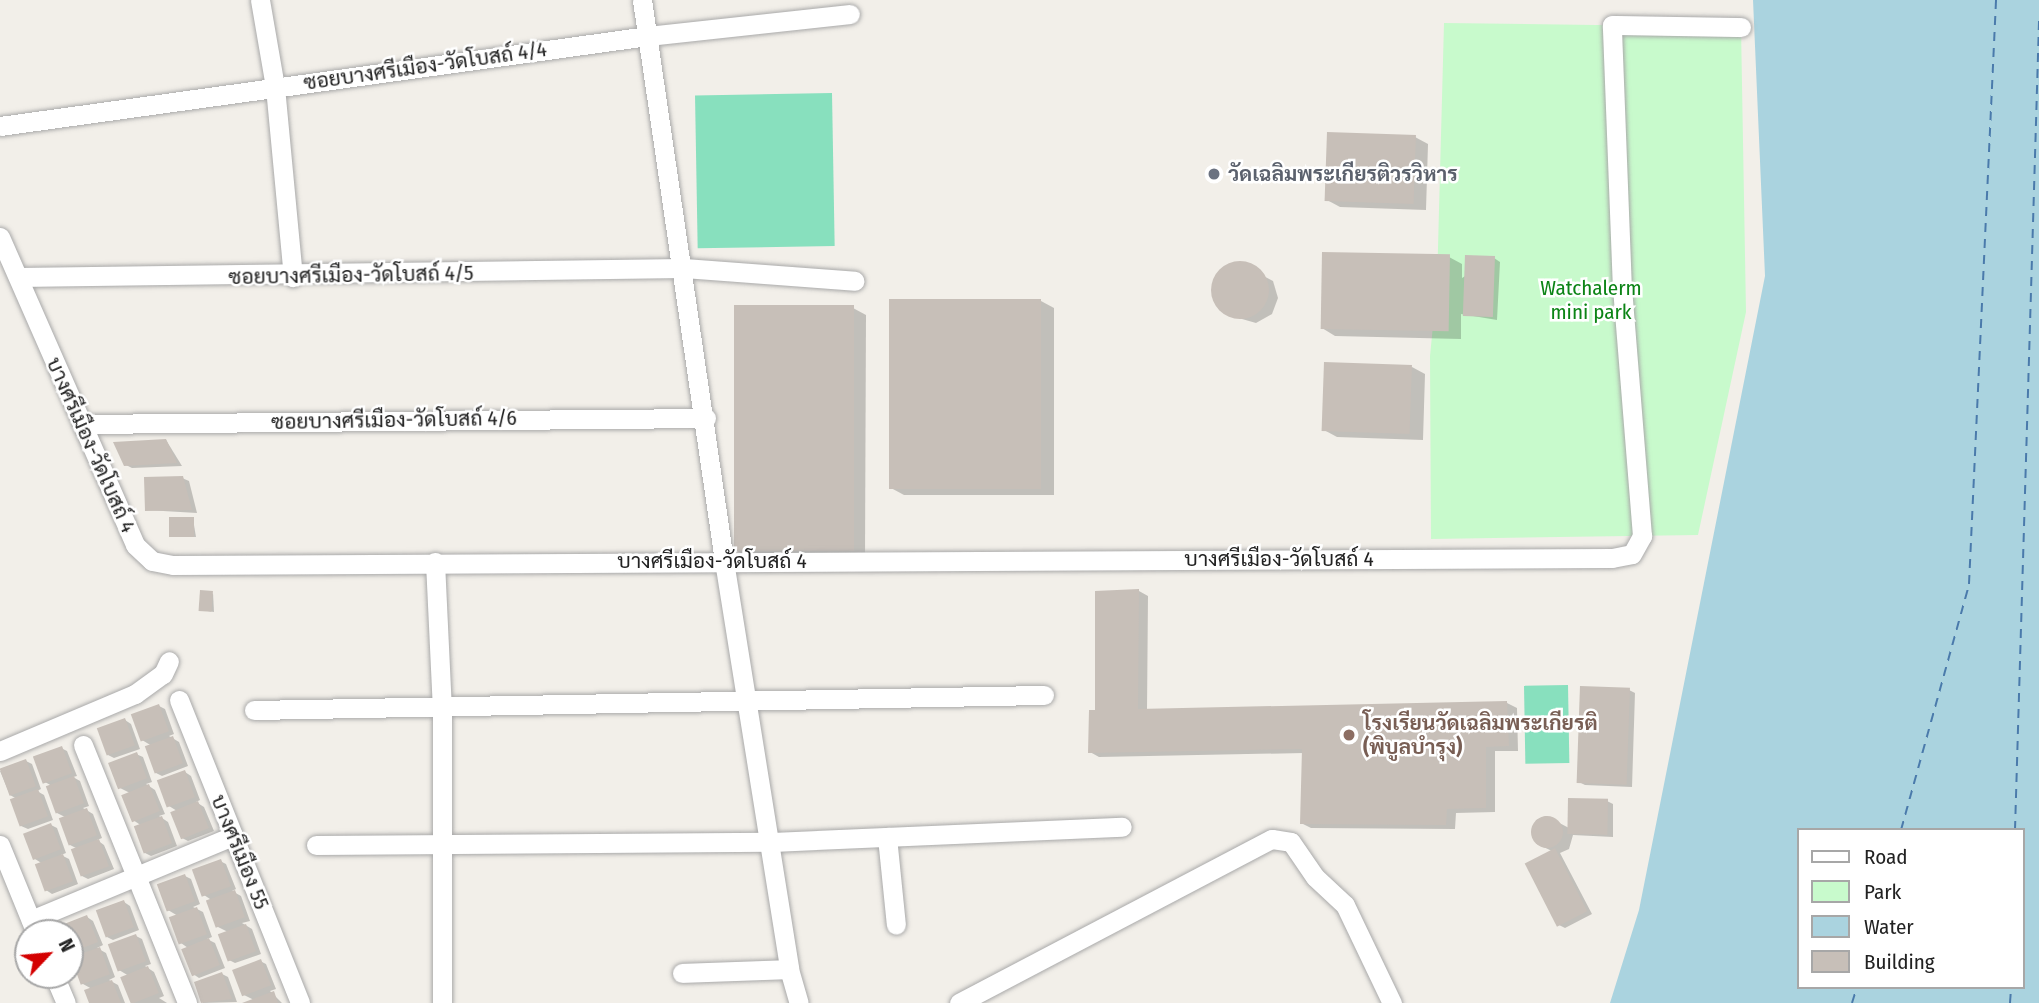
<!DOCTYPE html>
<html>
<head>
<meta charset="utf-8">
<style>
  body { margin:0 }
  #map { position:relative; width:2039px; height:1003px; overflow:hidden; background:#f2efe9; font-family:"Fira Sans Condensed",Sarabun,sans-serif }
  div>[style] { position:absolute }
  .park>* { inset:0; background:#c8facc }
  .pitch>* { inset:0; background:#88e0be; transform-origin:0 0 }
  .water>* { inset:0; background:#aad3df }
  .shadow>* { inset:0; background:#0003 }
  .ferry>* { height:2px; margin-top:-1px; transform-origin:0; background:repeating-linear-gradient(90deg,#4a7aab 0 9px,transparent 0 16px) }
  .building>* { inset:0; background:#c7bfb8; transform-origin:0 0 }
  .round { border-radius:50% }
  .roads { filter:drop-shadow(0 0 2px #a9a9a9) drop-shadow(0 0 2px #a9a9a9) }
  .minor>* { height:19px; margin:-9.5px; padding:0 9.5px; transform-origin:9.5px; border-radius:9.5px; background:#fff }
  .dots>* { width:19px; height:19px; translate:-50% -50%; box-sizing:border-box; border:4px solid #fff; border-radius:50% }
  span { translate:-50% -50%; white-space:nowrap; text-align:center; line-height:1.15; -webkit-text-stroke:5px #fff; paint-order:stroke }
  .street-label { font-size:21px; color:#222 }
  .worship-label { font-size:21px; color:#5b616d; font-weight:700 }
  .left { translate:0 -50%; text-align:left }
  .park-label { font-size:21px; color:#0c8416 }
  .education-label { font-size:21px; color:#785e54; font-weight:700 }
  .legend { position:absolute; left:1797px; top:828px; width:228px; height:161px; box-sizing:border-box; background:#fff; border:2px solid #a7a7a7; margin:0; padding:9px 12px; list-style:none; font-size:21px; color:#222 }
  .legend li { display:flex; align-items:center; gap:14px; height:35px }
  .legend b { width:35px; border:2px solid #a7a7a7 }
  .north { position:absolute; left:14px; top:919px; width:70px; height:70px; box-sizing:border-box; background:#fff; border:2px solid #a7a7a7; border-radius:50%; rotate:64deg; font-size:19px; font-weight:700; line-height:28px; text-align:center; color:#222 }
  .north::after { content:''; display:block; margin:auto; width:24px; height:32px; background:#d40000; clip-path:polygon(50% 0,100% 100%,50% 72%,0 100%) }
</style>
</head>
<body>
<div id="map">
  <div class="park">
    <div style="clip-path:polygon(1444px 23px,1741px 27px,1746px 312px,1698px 535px,1431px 539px,1430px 356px,1437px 285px)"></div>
  </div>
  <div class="pitch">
    <div style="left:832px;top:93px;width:153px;height:137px;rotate:89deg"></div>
    <div style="left:1568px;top:685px;width:78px;height:44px;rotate:89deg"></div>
  </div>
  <div class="water">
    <div style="clip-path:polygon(evenodd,1753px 0,2039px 0,2039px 1003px,1610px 1003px,1639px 910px,1765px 276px,1753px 0,1799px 830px,2023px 830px,2023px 987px,1799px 987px,1799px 830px)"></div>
  </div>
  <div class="shadow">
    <div style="clip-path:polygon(1415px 137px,1428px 144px,1426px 210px,1340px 207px,1327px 200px)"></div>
    <div style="clip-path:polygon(1449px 257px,1462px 264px,1462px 278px,1494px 258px,1500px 262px,1497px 320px,1461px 314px,1461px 339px,1335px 336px,1322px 328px)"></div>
    <div style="clip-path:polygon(1239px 263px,1273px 281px,1278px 298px,1272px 314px,1256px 323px,1228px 315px,1213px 293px,1223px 269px)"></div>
    <div style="clip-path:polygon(1041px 301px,1054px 308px,1054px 495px,904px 495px,891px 488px)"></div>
    <div style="clip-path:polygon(853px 308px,866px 315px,865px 558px,748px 557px,735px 550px)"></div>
    <div style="clip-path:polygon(1412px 367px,1425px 374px,1423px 440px,1337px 437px,1324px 430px)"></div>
    <div style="clip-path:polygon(166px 440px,182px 466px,132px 468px,126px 465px)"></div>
    <div style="clip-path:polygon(182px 478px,189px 481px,197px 513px,146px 510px)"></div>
    <div style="clip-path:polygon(193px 519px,196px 537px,171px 536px)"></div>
    <div style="clip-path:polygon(1139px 591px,1148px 596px,1147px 711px,1507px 703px,1517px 708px,1518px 751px,1495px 751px,1495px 812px,1456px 813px,1455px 829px,1311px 828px,1301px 823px,1304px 753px,1099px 757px,1090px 752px,1097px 712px)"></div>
    <div style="clip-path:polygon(213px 593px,214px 612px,201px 610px)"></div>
    <div style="clip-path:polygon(1629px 690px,1635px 693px,1632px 787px,1585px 785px,1579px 782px)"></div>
    <div style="clip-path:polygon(159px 706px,165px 709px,174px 734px,169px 736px,179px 742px,188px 766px,162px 776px,156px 773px,152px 746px,142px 740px)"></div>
    <div style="clip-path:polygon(125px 720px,131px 724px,140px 749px,114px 758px,108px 755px)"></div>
    <div style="clip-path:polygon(61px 748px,67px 751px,77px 776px,73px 777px,80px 781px,89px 806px,83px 808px,93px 814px,102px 838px,97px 840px,104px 845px,114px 869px,88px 879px,82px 876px,78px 849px,70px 845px,67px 818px,57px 813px,52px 786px,45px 782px)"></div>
    <div style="clip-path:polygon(136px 754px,143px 757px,152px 782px,146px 784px,155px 790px,165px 814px,159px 816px,168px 822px,177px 846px,151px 856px,145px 853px,142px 826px,133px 820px,130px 793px,120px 788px)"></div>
    <div style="clip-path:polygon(26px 761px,32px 764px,41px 789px,37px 791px,44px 795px,53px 820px,28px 829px,21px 826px,17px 799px,10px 795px,0 771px)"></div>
    <div style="clip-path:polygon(185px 772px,191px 776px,200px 800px,196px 802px,204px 807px,214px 831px,188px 841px,182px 838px,177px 811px,169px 806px)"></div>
    <div style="clip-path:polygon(1607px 801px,1613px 804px,1613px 837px,1573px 835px,1569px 849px,1560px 853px,1592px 914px,1565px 928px,1559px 925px,1552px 851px,1537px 844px,1532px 833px,1536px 820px,1546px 816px,1569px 828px)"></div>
    <div style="clip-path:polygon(51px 825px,57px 828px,66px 853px,61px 855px,69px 859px,78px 884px,52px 894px,46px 890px,43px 864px,35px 859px)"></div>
    <div style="clip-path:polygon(220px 861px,226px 864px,236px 889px,232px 891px,241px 896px,250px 921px,242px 923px,252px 929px,261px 954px,235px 963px,229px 960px,228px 932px,218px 927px,213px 901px,204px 895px)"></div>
    <div style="clip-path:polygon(185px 876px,191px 879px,200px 904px,193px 907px,203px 912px,212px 937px,207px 939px,215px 943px,225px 968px,199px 978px,193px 974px,188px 948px,181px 943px,178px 916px,168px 910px)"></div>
    <div style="clip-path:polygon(124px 902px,130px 906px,139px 930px,113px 940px,107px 937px)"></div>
    <div style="clip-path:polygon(87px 917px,93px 921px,103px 945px,97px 948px,106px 953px,115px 977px,109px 980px,118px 985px,125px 1003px,91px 1003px,92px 989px,83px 984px,80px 957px,71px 952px,70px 933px,64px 933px)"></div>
    <div style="clip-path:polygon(136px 936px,142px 939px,151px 964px,145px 966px,154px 972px,164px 996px,159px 998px,167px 1003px,132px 1003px,122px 978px,129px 976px,119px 970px)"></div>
    <div style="clip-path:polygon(260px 961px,266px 964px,276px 989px,270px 991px,282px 1003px,248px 1003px,254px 1000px,244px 995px)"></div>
    <div style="clip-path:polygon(222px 974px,228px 977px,237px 1002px,203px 1003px,196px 984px)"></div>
  </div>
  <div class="ferry">
    <div style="left:1901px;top:830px;width:255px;rotate:-74.5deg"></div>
    <div style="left:1969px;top:584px;width:585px;rotate:-87.35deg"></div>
    <div style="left:2015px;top:830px;width:810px;rotate:-88.3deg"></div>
    <div style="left:1852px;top:1003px;width:17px;rotate:-73deg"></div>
    <div style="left:2010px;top:1003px;width:16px;rotate:-86deg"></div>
  </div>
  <div class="building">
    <div style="left:1327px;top:132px;width:89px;height:69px;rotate:2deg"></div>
    <div style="left:1322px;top:252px;width:128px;height:77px;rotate:1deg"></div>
    <div style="left:1465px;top:255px;width:30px;height:61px;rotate:2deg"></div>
    <div class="round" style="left:1211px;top:261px;width:58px;height:58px"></div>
    <div style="left:889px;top:299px;width:152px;height:190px"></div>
    <div style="left:734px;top:305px;width:120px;height:246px"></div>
    <div style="left:1324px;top:362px;width:88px;height:69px;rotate:2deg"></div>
    <div style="clip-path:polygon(166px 439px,177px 463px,124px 466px,113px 442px)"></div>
    <div style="clip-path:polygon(183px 476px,192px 510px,145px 511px,144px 477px)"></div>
    <div style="left:169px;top:517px;width:25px;height:20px"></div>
    <div style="clip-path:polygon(1139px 589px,1138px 709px,1507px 701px,1509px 746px,1486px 747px,1486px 808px,1447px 809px,1446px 825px,1300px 824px,1302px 749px,1088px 753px,1089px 710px,1095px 710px,1095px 591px)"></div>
    <div style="left:200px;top:590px;width:13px;height:21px;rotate:4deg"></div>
    <div style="left:1580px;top:686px;width:50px;height:97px;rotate:2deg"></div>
    <div style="left:159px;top:704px;width:29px;height:30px;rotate:70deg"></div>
    <div style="left:125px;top:718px;width:29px;height:30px;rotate:70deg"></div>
    <div style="left:173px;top:736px;width:29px;height:30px;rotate:70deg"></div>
    <div style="left:62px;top:746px;width:29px;height:31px;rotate:70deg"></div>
    <div style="left:137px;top:752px;width:28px;height:31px;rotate:69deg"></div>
    <div style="left:26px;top:759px;width:29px;height:28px;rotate:70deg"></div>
    <div style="left:185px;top:770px;width:29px;height:30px;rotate:70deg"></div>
    <div style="left:74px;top:776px;width:29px;height:30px;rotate:70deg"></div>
    <div style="left:149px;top:784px;width:29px;height:30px;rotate:68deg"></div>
    <div style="left:38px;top:789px;width:29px;height:30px;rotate:70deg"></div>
    <div style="left:1568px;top:798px;width:40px;height:36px;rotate:1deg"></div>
    <div style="left:198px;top:801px;width:29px;height:30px;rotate:68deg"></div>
    <div style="left:87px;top:808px;width:29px;height:30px;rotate:70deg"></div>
    <div class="round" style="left:1531px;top:816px;width:32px;height:32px"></div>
    <div style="left:162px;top:816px;width:29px;height:30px;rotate:70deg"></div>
    <div style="left:51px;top:823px;width:28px;height:30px;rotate:69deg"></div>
    <div style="left:99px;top:839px;width:29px;height:30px;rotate:70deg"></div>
    <div style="left:1555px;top:848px;width:71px;height:34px;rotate:63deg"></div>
    <div style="left:63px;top:854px;width:29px;height:30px;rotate:70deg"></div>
    <div style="left:221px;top:859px;width:29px;height:31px;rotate:70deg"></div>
    <div style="left:185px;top:874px;width:29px;height:30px;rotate:70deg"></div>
    <div style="left:235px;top:890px;width:29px;height:31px;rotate:70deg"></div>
    <div style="left:124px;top:900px;width:29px;height:30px;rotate:70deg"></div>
    <div style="left:197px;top:907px;width:29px;height:30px;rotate:70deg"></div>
    <div style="clip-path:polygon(87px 915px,98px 942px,70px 953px,70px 933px,62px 933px,59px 926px)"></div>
    <div style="left:246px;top:924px;width:29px;height:30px;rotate:70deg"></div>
    <div style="left:136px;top:934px;width:29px;height:30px;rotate:70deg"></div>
    <div style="left:209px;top:938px;width:29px;height:30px;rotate:68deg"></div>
    <div style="left:100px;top:947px;width:29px;height:31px;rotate:70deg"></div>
    <div style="left:261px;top:959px;width:28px;height:31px;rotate:69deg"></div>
    <div style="left:148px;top:966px;width:29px;height:30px;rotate:68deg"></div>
    <div style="clip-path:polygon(222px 972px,232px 999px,201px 1003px,194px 982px)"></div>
    <div style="clip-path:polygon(112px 980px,121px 1003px,89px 1003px,84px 990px)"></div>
    <div style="clip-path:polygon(274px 991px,278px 1003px,242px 1003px)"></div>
  </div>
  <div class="roads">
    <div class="minor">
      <div style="left:260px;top:0;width:88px;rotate:80.2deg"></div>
      <div style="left:275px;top:87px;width:191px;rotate:84.6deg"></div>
      <div style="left:642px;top:0;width:567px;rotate:81.68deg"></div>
      <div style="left:724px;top:561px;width:413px;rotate:80.9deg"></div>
      <div style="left:789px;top:969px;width:35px;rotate:74deg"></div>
      <div style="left:0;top:126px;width:654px;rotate:-7.91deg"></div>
      <div style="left:648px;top:36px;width:203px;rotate:-6.2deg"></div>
      <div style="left:0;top:237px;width:336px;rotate:66.3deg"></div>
      <div style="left:135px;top:545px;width:23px;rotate:43deg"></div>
      <div style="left:152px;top:561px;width:21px;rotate:11deg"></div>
      <div style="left:173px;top:565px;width:1439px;rotate:-0.28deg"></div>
      <div style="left:1612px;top:558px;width:20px;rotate:-11deg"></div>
      <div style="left:1632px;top:554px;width:21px;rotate:-61deg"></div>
      <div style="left:1642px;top:536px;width:247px;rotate:-94.6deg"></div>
      <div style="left:1622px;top:290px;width:265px;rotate:-92.2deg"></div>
      <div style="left:1612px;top:25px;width:129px;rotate:0.9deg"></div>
      <div style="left:18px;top:277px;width:666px;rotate:-0.77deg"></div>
      <div style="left:684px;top:268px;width:171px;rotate:4.3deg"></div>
      <div style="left:82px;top:424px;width:624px;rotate:-0.55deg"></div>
      <div style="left:435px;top:562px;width:146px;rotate:87.3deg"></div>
      <div style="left:442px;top:708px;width:295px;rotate:90deg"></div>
      <div style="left:179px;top:700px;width:326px;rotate:68.2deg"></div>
      <div style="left:254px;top:710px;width:790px;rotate:-1.09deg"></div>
      <div style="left:83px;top:745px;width:278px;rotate:68deg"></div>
      <div style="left:0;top:751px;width:147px;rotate:-22.9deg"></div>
      <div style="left:135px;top:694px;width:34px;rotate:-36deg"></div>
      <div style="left:163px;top:674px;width:14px;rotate:-65deg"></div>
      <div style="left:887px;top:837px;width:88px;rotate:84.2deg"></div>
      <div style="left:0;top:845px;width:95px;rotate:67.8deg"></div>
      <div style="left:316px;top:845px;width:456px;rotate:-0.4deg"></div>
      <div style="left:772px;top:842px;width:350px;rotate:-2.5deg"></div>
      <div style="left:31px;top:920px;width:219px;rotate:-22.6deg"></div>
      <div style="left:682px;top:973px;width:107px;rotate:-2.1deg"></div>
      <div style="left:54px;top:975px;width:30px;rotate:67deg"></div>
      <div style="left:959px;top:1003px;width:353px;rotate:-27.7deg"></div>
      <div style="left:1272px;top:839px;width:19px;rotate:9deg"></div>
      <div style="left:1291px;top:842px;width:42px;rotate:55.6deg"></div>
      <div style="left:1315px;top:877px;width:41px;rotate:43deg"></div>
      <div style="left:1345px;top:905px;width:109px;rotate:64.4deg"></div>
    </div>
  </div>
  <div class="dots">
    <div style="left:1214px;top:174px;background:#6b7280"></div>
    <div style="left:1349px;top:735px;background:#8d6e63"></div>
  </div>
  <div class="street-label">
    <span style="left:425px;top:66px;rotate:-8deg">ซอยบางศรีเมือง-วัดโบสถ์ 4/4</span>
    <span style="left:351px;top:275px;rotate:-1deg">ซอยบางศรีเมือง-วัดโบสถ์ 4/5</span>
    <span style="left:394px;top:420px;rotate:-1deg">ซอยบางศรีเมือง-วัดโบสถ์ 4/6</span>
    <span style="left:91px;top:445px;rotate:66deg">บางศรีเมือง-วัดโบสถ์ 4</span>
    <span style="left:1279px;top:559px">บางศรีเมือง-วัดโบสถ์ 4</span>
    <span style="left:712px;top:561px">บางศรีเมือง-วัดโบสถ์ 4</span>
    <span style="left:240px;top:852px;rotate:68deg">บางศรีเมือง 55</span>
  </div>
  <div class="worship-label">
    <span class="left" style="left:1228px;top:174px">วัดเฉลิมพระเกียรติวรวิหาร</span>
  </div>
  <div class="park-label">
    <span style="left:1591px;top:300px">Watchalerm<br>mini park</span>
  </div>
  <div class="education-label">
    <span class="left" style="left:1363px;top:735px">โรงเรียนวัดเฉลิมพระเกียรติ<br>(พิบูลบำรุง)</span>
  </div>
  <ul class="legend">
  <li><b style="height:9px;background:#fff"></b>Road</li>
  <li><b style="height:19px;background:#c8facc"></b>Park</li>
  <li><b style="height:19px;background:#aad3df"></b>Water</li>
  <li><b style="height:19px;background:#c7bfb8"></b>Building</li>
  </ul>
  <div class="north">N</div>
</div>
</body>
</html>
